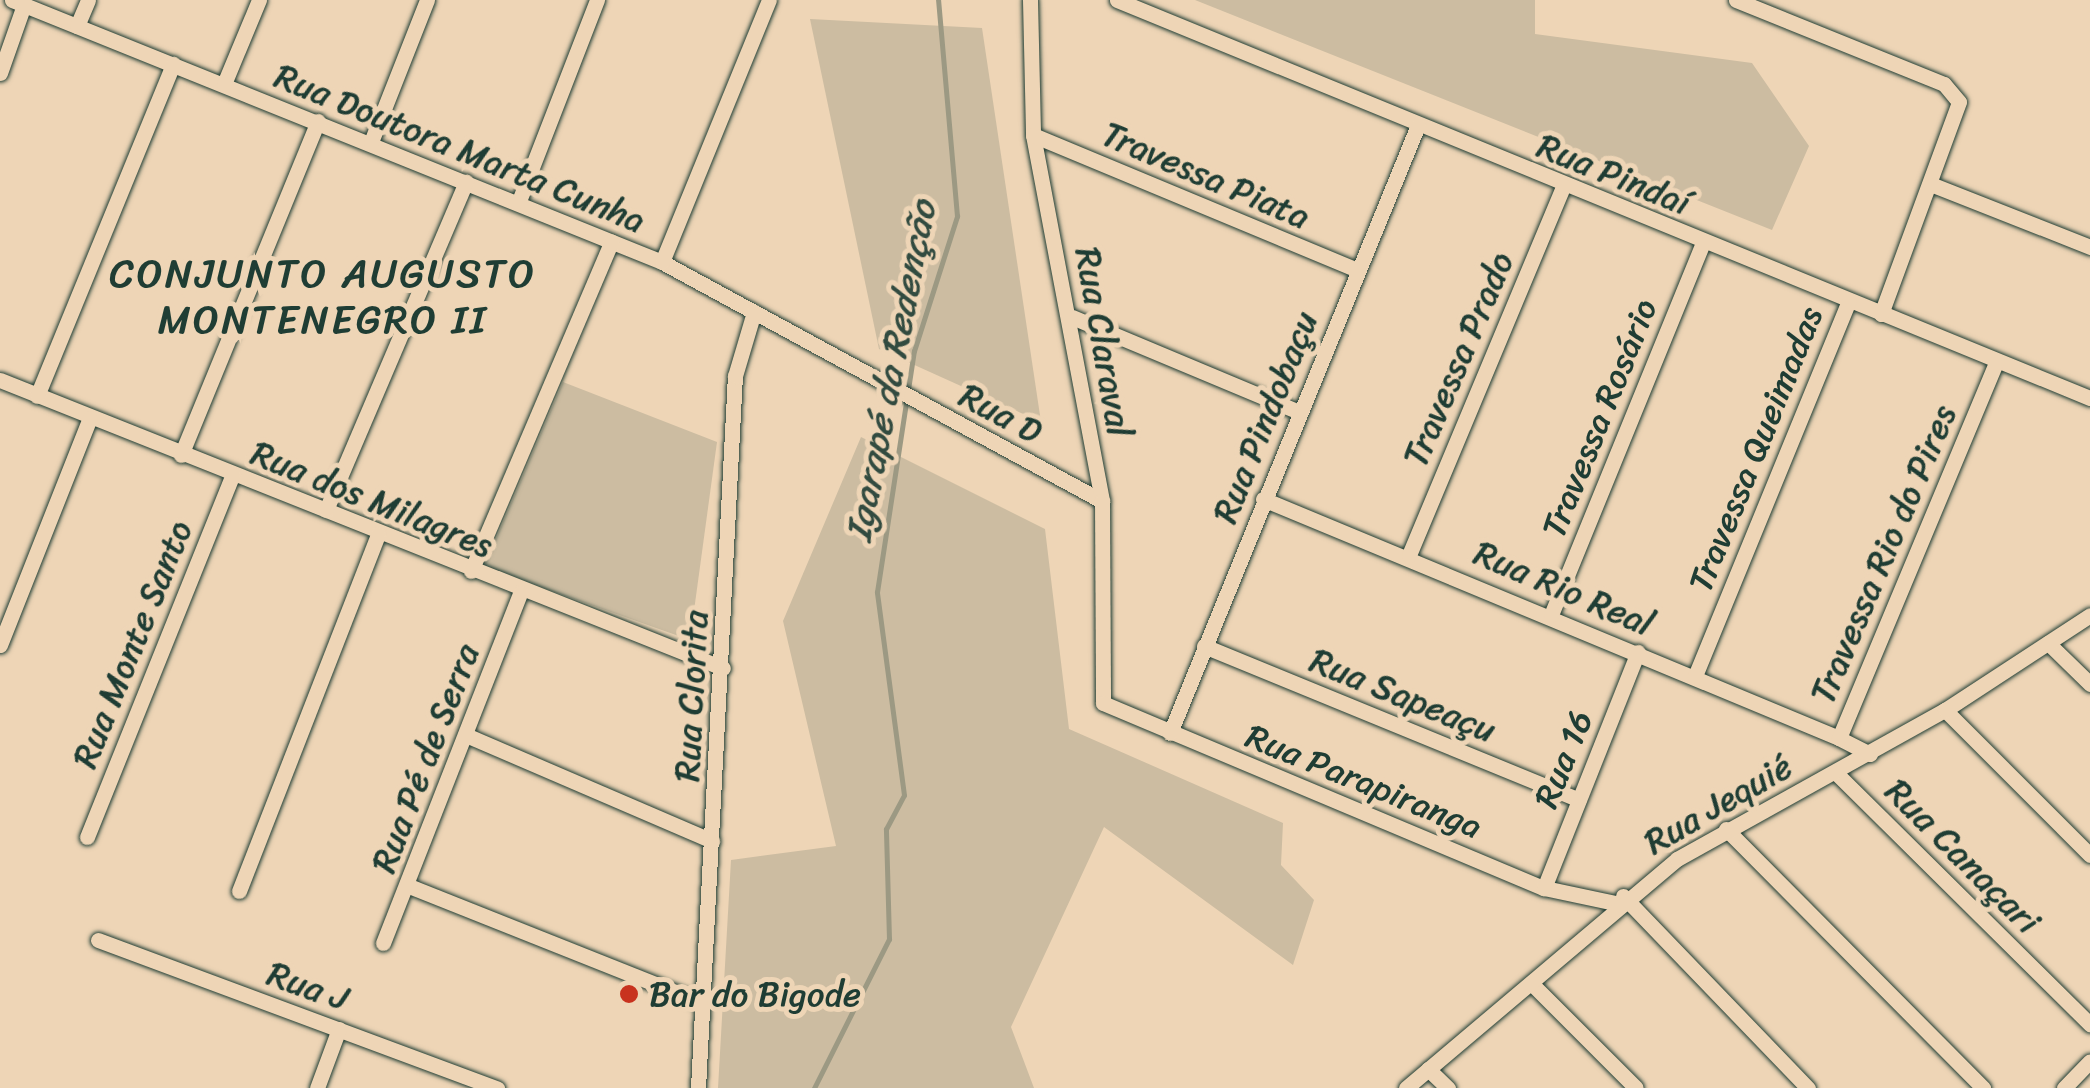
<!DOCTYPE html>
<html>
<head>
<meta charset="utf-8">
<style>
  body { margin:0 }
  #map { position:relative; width:2090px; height:1088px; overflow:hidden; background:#eed5b6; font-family:Sriracha,sans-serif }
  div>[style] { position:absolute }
  .green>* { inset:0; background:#ccbca1 }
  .stream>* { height:5px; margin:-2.5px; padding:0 2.5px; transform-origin:2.5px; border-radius:2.5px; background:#9c9983 }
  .roads { filter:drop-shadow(0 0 2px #1f3d34) drop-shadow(0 0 2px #1f3d34) }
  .street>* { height:15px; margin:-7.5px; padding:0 7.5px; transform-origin:7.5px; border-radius:7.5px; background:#eed5b6 }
  .dots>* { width:28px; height:28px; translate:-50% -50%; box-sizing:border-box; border:5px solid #eed5b6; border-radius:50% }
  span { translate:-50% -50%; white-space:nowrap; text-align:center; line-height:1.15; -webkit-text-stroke:10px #eed5b6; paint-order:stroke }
  .street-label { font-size:35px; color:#1f3d34 }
  .poi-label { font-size:35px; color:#1f3d34 }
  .left { translate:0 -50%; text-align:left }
  .water-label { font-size:38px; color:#324b40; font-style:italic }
  .quarter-label { font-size:40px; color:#1f3d34; letter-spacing:2.5px }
</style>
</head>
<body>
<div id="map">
  <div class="green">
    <div style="clip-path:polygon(1195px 0,1535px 0,1535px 34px,1752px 63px,1809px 146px,1772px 230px)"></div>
    <div style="clip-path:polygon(810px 19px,982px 28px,1041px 422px,879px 349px)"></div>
    <div style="clip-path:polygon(563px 382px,717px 442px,690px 640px,484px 567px)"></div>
    <div style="clip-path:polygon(861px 437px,1045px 529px,1069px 729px,1283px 823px,1281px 865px,1314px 900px,1293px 965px,1104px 827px,1011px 1027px,1034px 1088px,718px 1088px,731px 860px,836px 846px,783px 621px)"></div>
  </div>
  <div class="stream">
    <div style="left:814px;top:1088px;width:167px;rotate:-63.3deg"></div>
    <div style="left:889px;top:939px;width:110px;rotate:-91.6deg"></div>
    <div style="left:886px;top:829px;width:38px;rotate:-62deg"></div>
    <div style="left:904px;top:795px;width:205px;rotate:-97.6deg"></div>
    <div style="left:877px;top:592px;width:244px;rotate:-81.3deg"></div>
    <div style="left:914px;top:351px;width:142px;rotate:-72.3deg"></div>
    <div style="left:957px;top:216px;width:217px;rotate:-95deg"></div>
  </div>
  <div class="roads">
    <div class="street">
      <div style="left:12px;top:0;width:701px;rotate:21.95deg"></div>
      <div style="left:662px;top:262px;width:501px;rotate:28.51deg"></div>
      <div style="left:1030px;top:0;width:135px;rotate:88.7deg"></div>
      <div style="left:1033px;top:135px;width:372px;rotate:79.3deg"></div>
      <div style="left:1102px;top:501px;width:202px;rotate:89.7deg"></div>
      <div style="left:1103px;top:703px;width:478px;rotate:22.8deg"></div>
      <div style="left:1544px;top:888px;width:73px;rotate:11.9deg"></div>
      <div style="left:1117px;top:0;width:1051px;rotate:22.25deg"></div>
      <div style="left:1736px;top:0;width:224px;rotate:22deg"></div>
      <div style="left:1944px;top:84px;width:23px;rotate:50deg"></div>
      <div style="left:1959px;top:102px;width:226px;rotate:110.2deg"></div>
      <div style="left:77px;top:26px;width:28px;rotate:-67deg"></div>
      <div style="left:0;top:73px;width:72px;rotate:-70.6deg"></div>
      <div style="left:224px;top:84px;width:91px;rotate:-67.4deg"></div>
      <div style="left:1033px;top:135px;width:351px;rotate:22.6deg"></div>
      <div style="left:371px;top:142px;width:153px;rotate:-68.5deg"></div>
      <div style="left:1933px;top:185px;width:169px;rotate:21.5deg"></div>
      <div style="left:519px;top:201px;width:216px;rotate:-68.8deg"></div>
      <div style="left:662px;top:262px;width:283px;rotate:-67.8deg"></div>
      <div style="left:1072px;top:317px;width:246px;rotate:22.7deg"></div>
      <div style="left:0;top:380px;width:778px;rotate:21.72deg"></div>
      <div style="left:37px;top:396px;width:359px;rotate:-67.7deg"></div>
      <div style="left:181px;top:455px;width:361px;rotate:-67.7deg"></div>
      <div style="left:1263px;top:499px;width:624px;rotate:22.54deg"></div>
      <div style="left:326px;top:510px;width:357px;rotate:-66.9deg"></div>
      <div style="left:1409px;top:555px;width:400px;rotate:-67.3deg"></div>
      <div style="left:471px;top:571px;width:358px;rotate:-66.9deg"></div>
      <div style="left:1551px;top:615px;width:402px;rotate:-67.8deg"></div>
      <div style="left:2048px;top:643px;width:59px;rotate:44.3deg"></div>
      <div style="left:0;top:645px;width:244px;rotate:-68.4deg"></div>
      <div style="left:1204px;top:646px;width:405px;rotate:22.3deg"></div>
      <div style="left:1695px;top:676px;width:406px;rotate:-67.7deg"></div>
      <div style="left:1945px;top:710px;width:205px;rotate:45deg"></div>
      <div style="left:1170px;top:733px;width:657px;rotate:-67.81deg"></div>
      <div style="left:466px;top:735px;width:268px;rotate:23.3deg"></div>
      <div style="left:1870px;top:754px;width:35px;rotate:-153deg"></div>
      <div style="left:1839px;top:738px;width:409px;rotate:-67.3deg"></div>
      <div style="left:1835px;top:772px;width:359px;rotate:44.7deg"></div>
      <div style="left:1726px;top:829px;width:365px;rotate:45.2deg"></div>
      <div style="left:87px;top:837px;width:391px;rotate:-68.1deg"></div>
      <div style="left:409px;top:886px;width:313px;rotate:21.7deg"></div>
      <div style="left:1544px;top:888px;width:254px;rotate:-68.3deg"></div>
      <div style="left:239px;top:891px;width:383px;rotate:-68.7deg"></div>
      <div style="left:1623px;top:896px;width:267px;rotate:46.1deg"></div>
      <div style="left:98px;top:940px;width:426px;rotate:20.4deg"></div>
      <div style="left:383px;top:943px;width:376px;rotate:-68.6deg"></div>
      <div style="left:1531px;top:983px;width:148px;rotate:45deg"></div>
      <div style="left:1428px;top:1069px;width:28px;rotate:44deg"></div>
      <div style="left:317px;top:1088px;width:63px;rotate:-69.6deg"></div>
      <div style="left:698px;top:1088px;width:713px;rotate:-87.03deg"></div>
      <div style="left:735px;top:376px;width:67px;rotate:-73.5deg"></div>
      <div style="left:1406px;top:1088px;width:355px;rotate:-40.2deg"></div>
      <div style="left:1677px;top:859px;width:307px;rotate:-29.1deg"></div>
      <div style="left:1945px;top:710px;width:173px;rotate:-33.2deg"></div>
      <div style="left:2064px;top:1088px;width:37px;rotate:-46deg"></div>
    </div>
  </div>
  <div class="dots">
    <div style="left:629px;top:994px;background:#c8321e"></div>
  </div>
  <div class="street-label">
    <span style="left:460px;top:148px;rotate:22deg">Rua Doutora Marta Cunha</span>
    <span style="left:1614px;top:174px;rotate:22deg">Rua Pindaí</span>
    <span style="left:1206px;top:175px;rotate:23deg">Travessa Piata</span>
    <span style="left:1104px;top:342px;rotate:80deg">Rua Claraval</span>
    <span style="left:1458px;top:359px;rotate:-67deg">Travessa Prado</span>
    <span style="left:1001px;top:413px;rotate:28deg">Rua D</span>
    <span style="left:1265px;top:417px;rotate:-68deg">Rua Pindobaçu</span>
    <span style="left:1599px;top:418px;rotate:-68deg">Travessa Rosário</span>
    <span style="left:1755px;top:449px;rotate:-68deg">Travessa Queimadas</span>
    <span style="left:372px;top:499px;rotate:22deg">Rua dos Milagres</span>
    <span style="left:1883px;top:554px;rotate:-67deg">Travessa Rio do Pires</span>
    <span style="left:1564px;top:588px;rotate:23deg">Rua Rio Real</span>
    <span style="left:132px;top:644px;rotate:-68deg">Rua Monte Santo</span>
    <span style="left:1403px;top:695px;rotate:22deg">Rua Sapeaçu</span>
    <span style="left:691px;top:696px;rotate:-87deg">Rua Clorita</span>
    <span style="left:425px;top:758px;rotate:-69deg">Rua Pé de Serra</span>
    <span style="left:1563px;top:759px;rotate:-68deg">Rua 16</span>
    <span style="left:1364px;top:781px;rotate:22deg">Rua Parapiranga</span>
    <span style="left:1718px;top:804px;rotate:-30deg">Rua Jequié</span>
    <span style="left:1963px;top:856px;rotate:45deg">Rua Canaçari</span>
    <span style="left:308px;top:986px;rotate:20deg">Rua J</span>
  </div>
  <div class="poi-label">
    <span class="left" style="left:649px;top:994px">Bar do Bigode</span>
  </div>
  <div class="water-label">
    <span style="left:891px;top:371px;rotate:-79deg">Igarapé da Redenção</span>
  </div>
  <div class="quarter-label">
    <span style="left:323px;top:297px">CONJUNTO AUGUSTO<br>MONTENEGRO II</span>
  </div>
</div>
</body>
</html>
